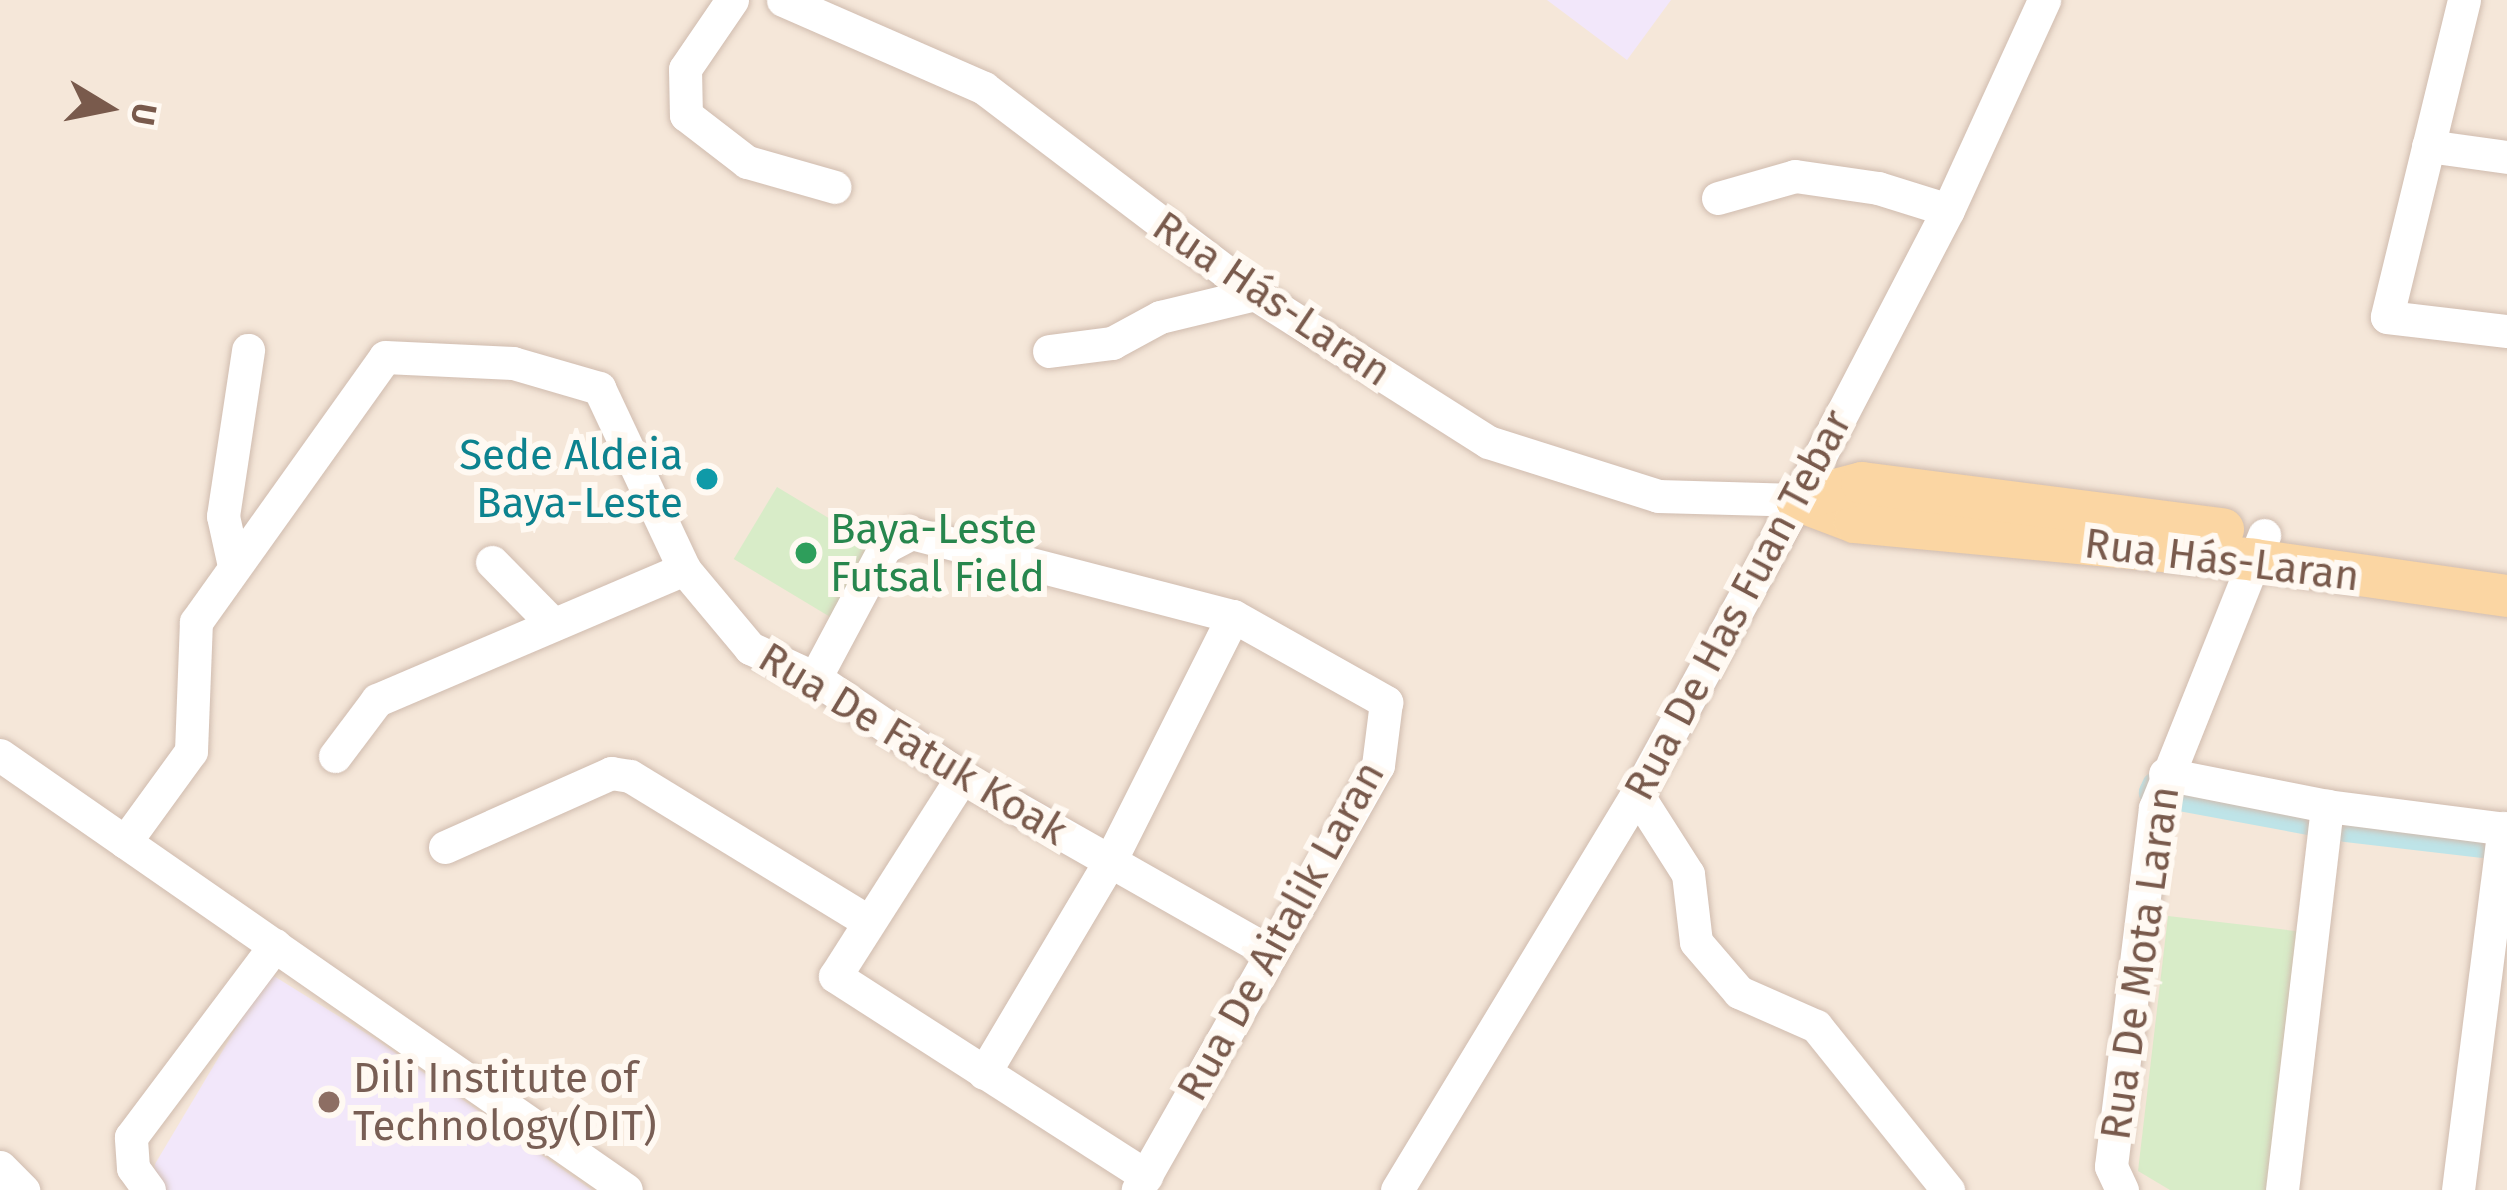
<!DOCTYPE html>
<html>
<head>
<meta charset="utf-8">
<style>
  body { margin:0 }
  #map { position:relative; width:2507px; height:1190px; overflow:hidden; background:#fdf5eb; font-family:"Fira Sans",sans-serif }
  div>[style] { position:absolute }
  .residential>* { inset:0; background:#f5e7d9; transform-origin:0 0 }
  .education>* { inset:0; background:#f2e7fa }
  .green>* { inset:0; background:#d8ecc8; transform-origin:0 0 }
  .canal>* { height:27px; margin:-13.5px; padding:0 13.5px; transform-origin:13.5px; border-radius:13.5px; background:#bee4e8 }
  .roads { filter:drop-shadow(0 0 3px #d0bcaf) drop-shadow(0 0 3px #d0bcaf) }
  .minor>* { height:33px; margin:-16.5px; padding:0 16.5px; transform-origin:16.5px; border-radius:16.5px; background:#fff }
  .major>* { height:42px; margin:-21px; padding:0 21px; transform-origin:21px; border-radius:21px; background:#fbd6a3 }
  .dots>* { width:33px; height:33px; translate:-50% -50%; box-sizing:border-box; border:6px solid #fff9f2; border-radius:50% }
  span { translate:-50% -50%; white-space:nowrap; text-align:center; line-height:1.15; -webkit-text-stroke:12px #fff9f2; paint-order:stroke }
  .street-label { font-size:42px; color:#795a4c }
  .culture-label { font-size:42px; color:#0d838f }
  .right { translate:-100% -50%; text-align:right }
  .leisure-label { font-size:42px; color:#27864d }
  .left { translate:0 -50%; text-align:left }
  .education-label { font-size:42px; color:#785e54 }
  .north { position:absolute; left:48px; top:48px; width:120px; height:120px; -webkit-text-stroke:9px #fff9f2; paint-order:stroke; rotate:100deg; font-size:33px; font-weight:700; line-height:48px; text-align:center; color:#795a4c }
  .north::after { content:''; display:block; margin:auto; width:42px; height:54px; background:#795a4c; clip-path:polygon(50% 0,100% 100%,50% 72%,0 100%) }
</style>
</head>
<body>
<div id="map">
  <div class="residential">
    <div style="left:0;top:0;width:2507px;height:1190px"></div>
  </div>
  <div class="education">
    <div style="clip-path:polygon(1547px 0,1671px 0,1627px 60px)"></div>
    <div style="clip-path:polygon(269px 973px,377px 1040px,592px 1190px,150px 1190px,155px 1164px)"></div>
  </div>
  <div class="green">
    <div style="left:777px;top:487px;width:116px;height:84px;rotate:31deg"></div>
    <div style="clip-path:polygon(2168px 916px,2304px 932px,2274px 1190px,2170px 1190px,2138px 1171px)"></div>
  </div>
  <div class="canal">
    <div style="left:2155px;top:785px;width:8px;rotate:113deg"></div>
    <div style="left:2152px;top:792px;width:197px;rotate:10.5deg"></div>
    <div style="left:2346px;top:828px;width:162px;rotate:6.7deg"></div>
  </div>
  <div class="roads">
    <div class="minor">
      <div style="left:732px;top:0;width:83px;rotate:124.3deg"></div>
      <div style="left:685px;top:69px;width:46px;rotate:88.8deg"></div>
      <div style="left:686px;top:115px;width:77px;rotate:37.6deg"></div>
      <div style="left:747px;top:162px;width:91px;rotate:15.9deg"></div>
      <div style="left:783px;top:0;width:219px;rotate:23.6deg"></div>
      <div style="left:984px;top:88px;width:340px;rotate:37.2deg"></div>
      <div style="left:1255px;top:294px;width:276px;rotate:32.4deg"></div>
      <div style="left:1488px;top:442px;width:178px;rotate:17.6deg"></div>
      <div style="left:1658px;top:496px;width:139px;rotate:1.6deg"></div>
      <div style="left:2464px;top:0;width:326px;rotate:103.7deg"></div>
      <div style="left:2387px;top:317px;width:121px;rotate:6.7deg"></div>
      <div style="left:2428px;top:146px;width:80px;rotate:7.9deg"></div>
      <div style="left:1718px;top:198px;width:80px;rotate:-15.9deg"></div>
      <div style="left:1795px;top:176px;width:84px;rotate:8.2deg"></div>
      <div style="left:1878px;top:188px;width:73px;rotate:17.4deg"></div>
      <div style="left:1049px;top:351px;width:64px;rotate:-7.2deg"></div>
      <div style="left:1112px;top:343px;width:55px;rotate:-28.4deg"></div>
      <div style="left:1160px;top:317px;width:98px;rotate:-13.6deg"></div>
      <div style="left:492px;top:562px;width:86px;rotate:45.5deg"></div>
      <div style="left:234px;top:566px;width:51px;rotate:-102.4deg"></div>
      <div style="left:223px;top:516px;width:168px;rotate:-81.4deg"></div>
      <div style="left:815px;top:678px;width:149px;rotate:-61.9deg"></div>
      <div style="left:885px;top:547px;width:30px;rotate:-28deg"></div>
      <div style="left:911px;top:533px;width:333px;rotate:14.5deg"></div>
      <div style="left:1233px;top:616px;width:176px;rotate:29.3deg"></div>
      <div style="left:1386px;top:702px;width:64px;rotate:97.2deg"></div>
      <div style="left:1378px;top:765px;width:488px;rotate:119.5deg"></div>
      <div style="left:0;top:755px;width:762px;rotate:34.79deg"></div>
      <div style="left:335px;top:756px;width:70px;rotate:-53.1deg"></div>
      <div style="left:377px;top:700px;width:334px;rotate:-23.1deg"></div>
      <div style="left:2165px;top:774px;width:165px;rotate:11.2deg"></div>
      <div style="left:2327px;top:806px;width:181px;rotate:7.3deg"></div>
      <div style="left:962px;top:777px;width:236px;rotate:122.5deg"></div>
      <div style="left:835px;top:976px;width:370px;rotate:32.7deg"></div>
      <div style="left:1637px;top:794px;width:95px;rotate:57.5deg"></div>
      <div style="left:1688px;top:874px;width:68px;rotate:83.3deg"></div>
      <div style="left:1696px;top:942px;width:66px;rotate:49.3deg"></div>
      <div style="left:1739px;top:992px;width:84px;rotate:23.8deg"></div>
      <div style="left:1816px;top:1026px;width:211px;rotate:51.2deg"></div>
      <div style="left:125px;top:842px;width:112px;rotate:-54deg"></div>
      <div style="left:191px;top:751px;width:129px;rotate:-87.8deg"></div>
      <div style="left:196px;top:622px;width:325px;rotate:-54.5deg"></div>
      <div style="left:385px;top:357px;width:128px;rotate:2.7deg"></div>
      <div style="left:513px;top:363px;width:90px;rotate:16.2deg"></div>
      <div style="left:599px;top:388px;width:200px;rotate:64.8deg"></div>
      <div style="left:684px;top:569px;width:103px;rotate:50.1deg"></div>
      <div style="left:750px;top:648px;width:72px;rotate:24.8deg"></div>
      <div style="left:815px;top:678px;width:177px;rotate:34deg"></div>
      <div style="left:962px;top:777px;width:354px;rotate:29.6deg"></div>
      <div style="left:445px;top:847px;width:182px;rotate:-24deg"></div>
      <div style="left:611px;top:773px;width:19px;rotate:9deg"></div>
      <div style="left:630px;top:776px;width:274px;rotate:31.4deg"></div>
      <div style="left:984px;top:1073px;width:247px;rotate:-59.3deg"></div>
      <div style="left:1110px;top:861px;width:274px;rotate:-63.3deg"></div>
      <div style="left:0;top:1167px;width:33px;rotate:45deg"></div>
      <div style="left:149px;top:1190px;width:27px;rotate:-126deg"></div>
      <div style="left:133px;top:1168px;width:31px;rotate:-94deg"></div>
      <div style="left:131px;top:1137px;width:240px;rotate:-53.1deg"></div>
      <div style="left:1397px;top:1190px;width:463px;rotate:-58.8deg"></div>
      <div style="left:1637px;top:794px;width:335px;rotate:-61.4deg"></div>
      <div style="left:1797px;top:500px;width:327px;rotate:-62.5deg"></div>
      <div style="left:1948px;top:210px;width:231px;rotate:-65.4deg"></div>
      <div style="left:2122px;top:1190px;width:26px;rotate:-115deg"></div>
      <div style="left:2111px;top:1166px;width:361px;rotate:-83deg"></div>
      <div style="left:2155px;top:808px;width:294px;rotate:-68.2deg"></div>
      <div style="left:2282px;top:1190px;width:387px;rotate:-83.3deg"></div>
      <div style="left:2458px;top:1190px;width:365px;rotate:-82.8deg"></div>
    </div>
    <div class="major">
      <div style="left:1797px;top:500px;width:62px;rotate:20.8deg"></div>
      <div style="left:1855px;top:522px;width:401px;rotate:5.4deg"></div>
      <div style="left:2254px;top:560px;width:256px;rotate:8.1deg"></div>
      <div style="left:1797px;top:500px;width:67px;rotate:-14.7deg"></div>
      <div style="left:1862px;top:483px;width:364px;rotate:7.3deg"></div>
    </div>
  </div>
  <div class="dots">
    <div style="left:707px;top:479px;background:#0f9aa8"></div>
    <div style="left:806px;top:553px;background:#2e9e5b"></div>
    <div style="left:329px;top:1102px;background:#8d6e63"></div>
  </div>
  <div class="street-label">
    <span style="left:1272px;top:299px;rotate:34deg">Rua Hás-Laran</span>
    <span style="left:2222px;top:560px;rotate:7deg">Rua Hás-Laran</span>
    <span style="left:1738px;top:605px;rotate:-62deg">Rua De Has Fuan Tebar</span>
    <span style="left:913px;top:744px;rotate:31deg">Rua De Fatuk Koak</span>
    <span style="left:1281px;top:931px;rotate:-61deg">Rua De Aitalik Laran</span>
    <span style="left:2140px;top:963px;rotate:-82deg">Rua De Mota Laran</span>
  </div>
  <div class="culture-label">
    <span class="right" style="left:683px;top:479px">Sede Aldeia<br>Baya-Leste</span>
  </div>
  <div class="leisure-label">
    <span class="left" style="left:830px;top:553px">Baya-Leste<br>Futsal Field</span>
  </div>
  <div class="education-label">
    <span class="left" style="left:353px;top:1102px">Dili Institute of<br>Technology(DIT)</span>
  </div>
  <div class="north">U</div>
</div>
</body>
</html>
